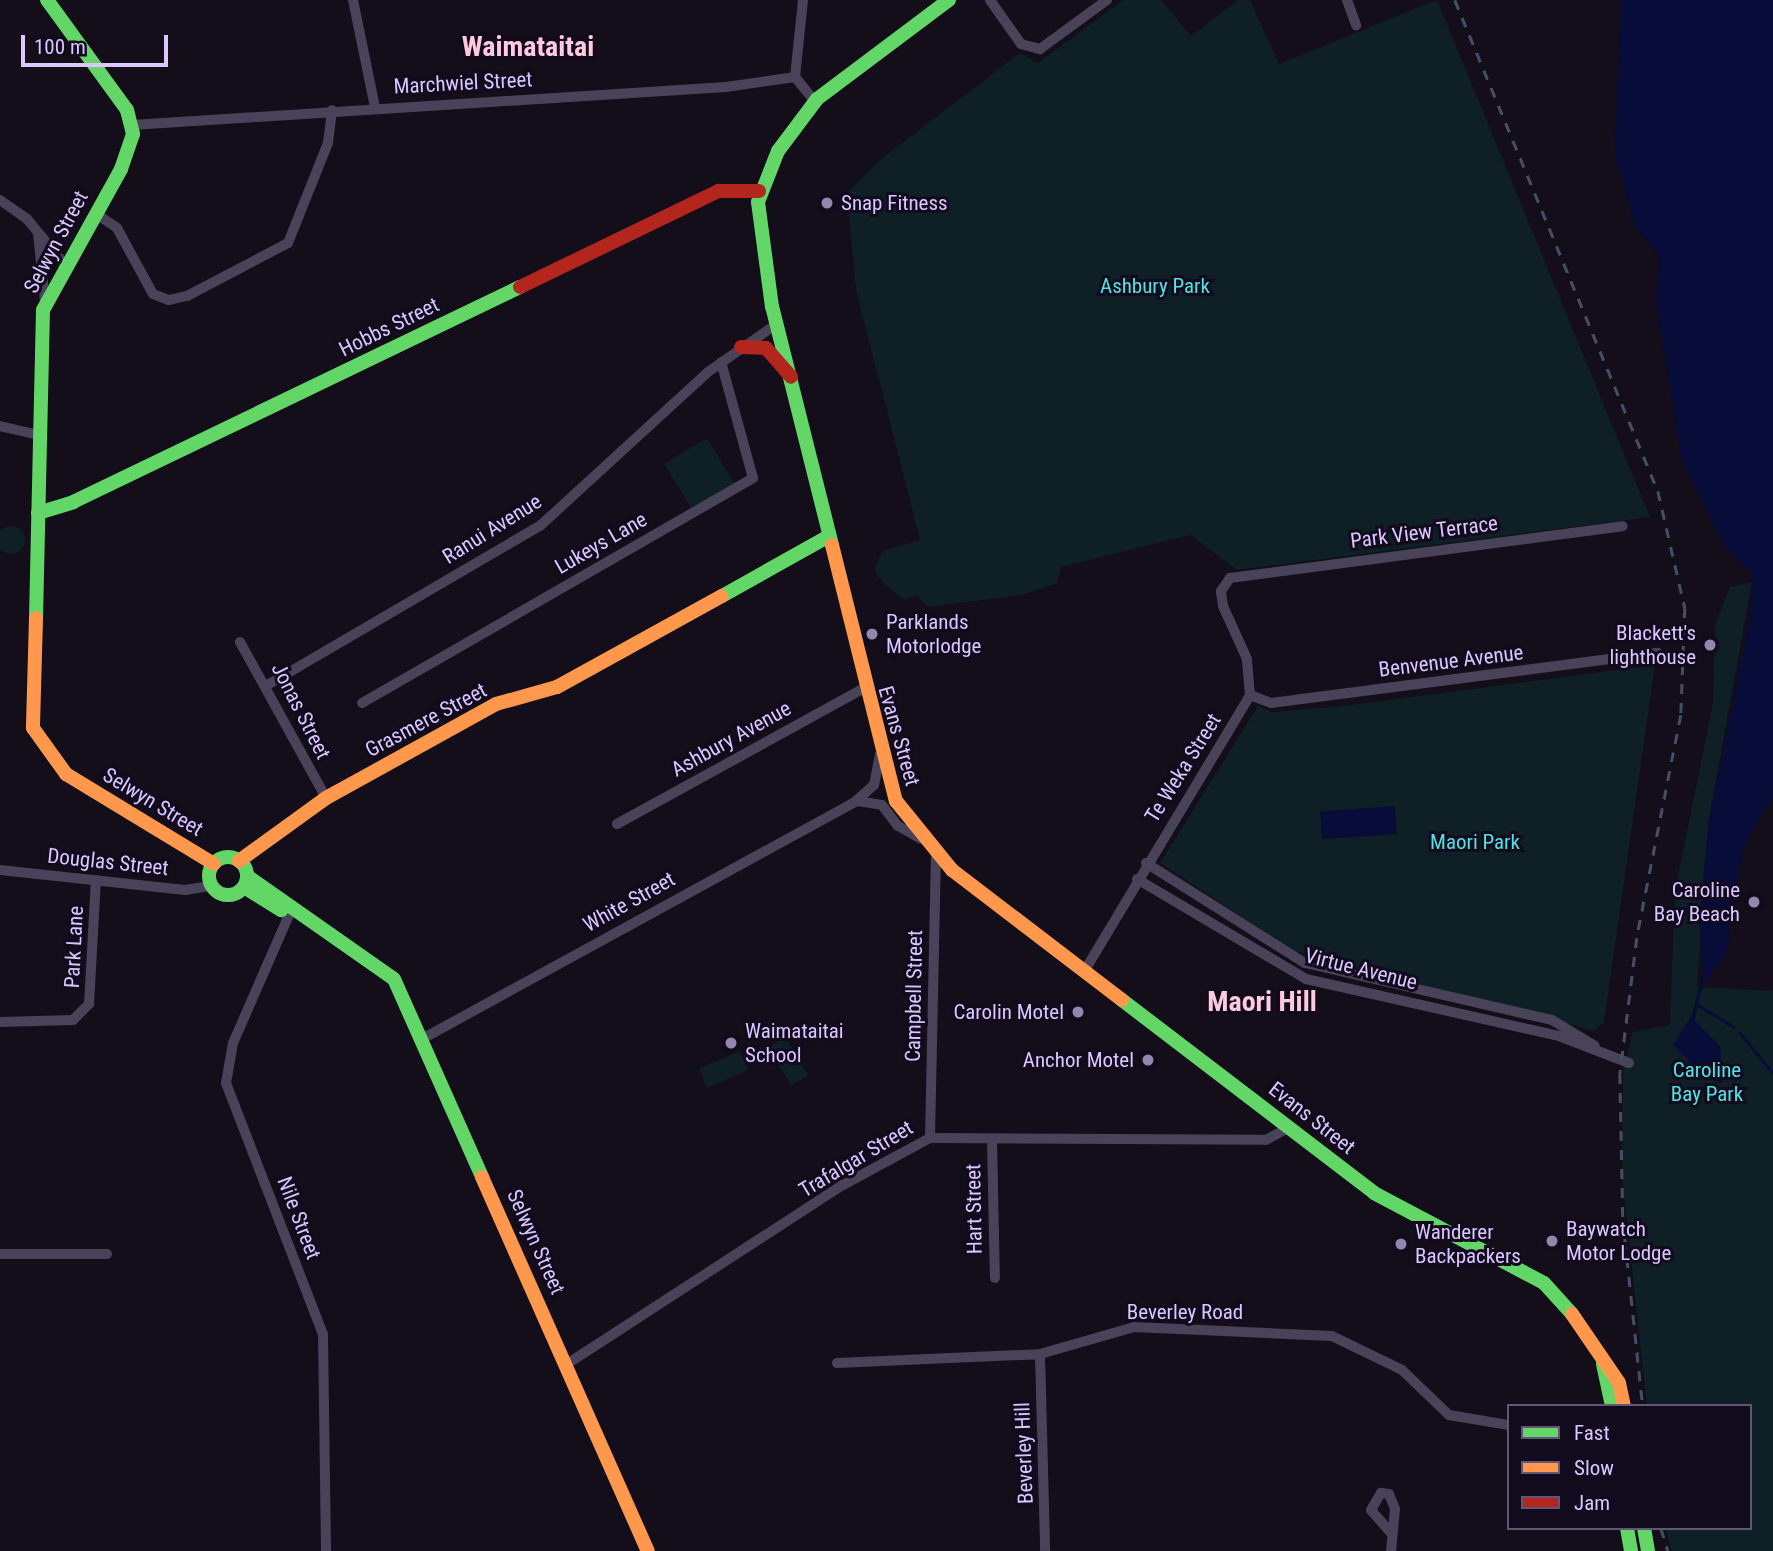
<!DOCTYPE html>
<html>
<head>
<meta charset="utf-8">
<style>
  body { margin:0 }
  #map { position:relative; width:1773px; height:1551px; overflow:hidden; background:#130e19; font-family:"Roboto Condensed",sans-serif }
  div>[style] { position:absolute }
  .green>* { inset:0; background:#0e1f25; transform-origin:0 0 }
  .round { border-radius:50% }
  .water>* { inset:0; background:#070c38; transform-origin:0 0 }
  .stream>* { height:2.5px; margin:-1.25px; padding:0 1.25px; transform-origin:1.25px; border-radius:1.25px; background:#070c38 }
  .street>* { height:10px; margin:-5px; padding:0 5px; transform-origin:5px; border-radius:5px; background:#49435a }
  .fast>* { height:14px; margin:-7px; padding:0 7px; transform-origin:7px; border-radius:7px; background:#63d668 }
  .fast>.ring { margin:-7px; padding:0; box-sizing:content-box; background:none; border:14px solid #63d668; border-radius:50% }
  .slow>* { height:14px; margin:-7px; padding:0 7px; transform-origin:7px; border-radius:7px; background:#ff974d }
  .jam>* { height:14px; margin:-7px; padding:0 7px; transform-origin:7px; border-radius:7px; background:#b3261e }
  .rail>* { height:2.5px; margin-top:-1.25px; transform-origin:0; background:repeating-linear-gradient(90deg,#434f66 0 10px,transparent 0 19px) }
  .dots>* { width:19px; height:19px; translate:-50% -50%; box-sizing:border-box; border:4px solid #120a1d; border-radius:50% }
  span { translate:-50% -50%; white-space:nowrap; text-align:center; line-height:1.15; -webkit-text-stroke:6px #120a1d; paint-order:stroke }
  .street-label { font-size:21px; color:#dbc7ff }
  .poi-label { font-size:21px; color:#dbc7ff }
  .left { translate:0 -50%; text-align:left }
  .right { translate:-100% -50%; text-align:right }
  .park-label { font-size:21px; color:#4de4e4 }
  .district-label { font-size:28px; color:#ffc9de; font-weight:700 }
  .legend { position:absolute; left:1507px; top:1404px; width:245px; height:126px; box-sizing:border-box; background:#120a1d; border:2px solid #625677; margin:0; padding:9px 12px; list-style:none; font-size:21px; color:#dbc7ff }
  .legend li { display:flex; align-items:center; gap:14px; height:35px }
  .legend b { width:35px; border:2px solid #625677 }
  .scale { position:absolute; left:21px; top:35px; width:147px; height:32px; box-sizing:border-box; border:4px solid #dbc7ff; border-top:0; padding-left:9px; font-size:21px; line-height:24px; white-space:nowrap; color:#dbc7ff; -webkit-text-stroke:5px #120a1d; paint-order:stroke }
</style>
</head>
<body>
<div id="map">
  <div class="green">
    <div style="clip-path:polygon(1123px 0,1161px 0,1191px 36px,1238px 0,1250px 0,1279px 64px,1437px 0,1650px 517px,1237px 570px,1190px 535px,1061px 567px,1057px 583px,1022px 595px,927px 607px,917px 595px,905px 600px,885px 585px,874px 571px,882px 551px,920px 540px,856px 290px,847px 193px,881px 159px,1020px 53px,1038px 63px)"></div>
    <div style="left:707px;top:438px;width:54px;height:50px;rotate:59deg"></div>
    <div class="round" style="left:-3px;top:526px;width:28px;height:28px"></div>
    <div style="clip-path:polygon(1752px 582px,1709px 819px,1697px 987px,1773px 991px,1773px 1551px,1672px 1551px,1665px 1528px,1750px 1528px,1750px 1406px,1647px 1406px,1622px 1175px,1623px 1070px,1633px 1032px,1670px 1025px,1675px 890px,1713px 704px,1715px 625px,1730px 587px)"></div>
    <div style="clip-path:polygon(1655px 665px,1604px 1022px,1594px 1031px,1292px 950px,1160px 863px,1258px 706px,1272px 712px,1344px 706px)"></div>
    <div style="left:785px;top:1037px;width:45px;height:20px;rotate:59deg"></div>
    <div style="left:740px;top:1051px;width:21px;height:45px;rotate:67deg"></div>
  </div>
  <div class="water">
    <div style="clip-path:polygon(1621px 0,1773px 0,1773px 796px,1743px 849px,1726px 955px,1703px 985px,1697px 1008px,1695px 1021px,1720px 1046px,1722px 1083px,1705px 1077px,1673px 1045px,1692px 1015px,1703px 972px,1699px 921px,1709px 819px,1752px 610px,1752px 575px,1723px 545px,1681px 457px,1656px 301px,1660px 257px,1635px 226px,1615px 153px)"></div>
    <div style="left:1395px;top:806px;width:28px;height:75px;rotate:86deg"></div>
  </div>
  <div class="stream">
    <div style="left:1698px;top:1005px;width:42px;rotate:31.4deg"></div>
    <div style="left:1740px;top:1033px;width:52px;rotate:50.5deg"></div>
  </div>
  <div class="street">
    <div style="left:353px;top:0;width:109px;rotate:78.4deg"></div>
    <div style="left:803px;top:0;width:77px;rotate:95.9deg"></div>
    <div style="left:795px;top:77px;width:33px;rotate:51deg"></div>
    <div style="left:990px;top:0;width:54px;rotate:54.8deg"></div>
    <div style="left:1021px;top:44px;width:20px;rotate:15deg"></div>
    <div style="left:1040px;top:49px;width:83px;rotate:-36.2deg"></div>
    <div style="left:1347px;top:0;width:27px;rotate:70deg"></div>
    <div style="left:132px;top:125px;width:595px;rotate:-3.66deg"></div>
    <div style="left:726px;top:87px;width:70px;rotate:-8.2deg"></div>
    <div style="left:0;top:200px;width:33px;rotate:35deg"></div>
    <div style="left:27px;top:219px;width:61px;rotate:50.3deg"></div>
    <div style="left:95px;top:213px;width:27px;rotate:34deg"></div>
    <div style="left:117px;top:228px;width:75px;rotate:61.4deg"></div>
    <div style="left:153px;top:294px;width:17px;rotate:21deg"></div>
    <div style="left:169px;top:300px;width:18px;rotate:-13deg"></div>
    <div style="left:187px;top:296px;width:114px;rotate:-27.7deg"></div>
    <div style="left:288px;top:243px;width:108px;rotate:-68.2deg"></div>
    <div style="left:328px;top:143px;width:33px;rotate:-83deg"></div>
    <div style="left:38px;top:233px;width:69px;rotate:84.2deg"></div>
    <div style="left:0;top:426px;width:40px;rotate:13deg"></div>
    <div style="left:240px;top:642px;width:178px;rotate:61.1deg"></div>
    <div style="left:269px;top:684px;width:315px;rotate:-30.3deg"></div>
    <div style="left:541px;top:525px;width:226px;rotate:-42.5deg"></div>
    <div style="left:708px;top:372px;width:85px;rotate:-35deg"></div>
    <div style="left:1250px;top:695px;width:22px;rotate:21deg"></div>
    <div style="left:1271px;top:703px;width:390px;rotate:-7.4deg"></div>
    <div style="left:362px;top:703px;width:451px;rotate:-29.9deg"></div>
    <div style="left:753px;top:478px;width:120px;rotate:-105.4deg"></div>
    <div style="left:857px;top:801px;width:25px;rotate:9deg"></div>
    <div style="left:882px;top:805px;width:26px;rotate:53deg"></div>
    <div style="left:898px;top:826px;width:26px;rotate:29deg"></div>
    <div style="left:617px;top:824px;width:282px;rotate:-28.8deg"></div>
    <div style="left:1146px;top:863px;width:188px;rotate:32.2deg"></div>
    <div style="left:1305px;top:963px;width:253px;rotate:13deg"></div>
    <div style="left:1552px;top:1020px;width:50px;rotate:31.2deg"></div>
    <div style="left:0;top:870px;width:186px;rotate:6.2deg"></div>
    <div style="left:185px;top:890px;width:26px;rotate:-9deg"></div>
    <div style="left:1137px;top:879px;width:196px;rotate:30.6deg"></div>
    <div style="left:1306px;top:979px;width:259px;rotate:12.7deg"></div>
    <div style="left:1559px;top:1036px;width:75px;rotate:21.1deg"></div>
    <div style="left:289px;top:915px;width:140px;rotate:113.6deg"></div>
    <div style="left:233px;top:1043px;width:41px;rotate:99.9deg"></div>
    <div style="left:226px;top:1083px;width:270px;rotate:68.9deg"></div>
    <div style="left:323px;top:1335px;width:216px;rotate:89.2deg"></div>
    <div style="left:1085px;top:970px;width:321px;rotate:-59deg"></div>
    <div style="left:1250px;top:695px;width:36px;rotate:-95deg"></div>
    <div style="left:1247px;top:659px;width:58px;rotate:-114.4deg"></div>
    <div style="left:1223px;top:606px;width:15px;rotate:-98deg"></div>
    <div style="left:1221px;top:591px;width:16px;rotate:-55deg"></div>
    <div style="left:1230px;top:578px;width:396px;rotate:-7.5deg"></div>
    <div style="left:0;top:1022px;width:73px;rotate:-1.6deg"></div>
    <div style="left:73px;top:1020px;width:23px;rotate:-45deg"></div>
    <div style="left:89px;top:1004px;width:124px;rotate:-86.8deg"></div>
    <div style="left:422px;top:1039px;width:495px;rotate:-28.7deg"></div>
    <div style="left:856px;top:801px;width:24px;rotate:-42deg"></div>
    <div style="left:874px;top:785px;width:31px;rotate:-79deg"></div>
    <div style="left:930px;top:1138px;width:283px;rotate:-88.8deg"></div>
    <div style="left:992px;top:1140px;width:138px;rotate:88.8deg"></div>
    <div style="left:0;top:1254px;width:107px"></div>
    <div style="left:1040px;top:1354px;width:197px;rotate:88.5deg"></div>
    <div style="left:837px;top:1363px;width:203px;rotate:-2.5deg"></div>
    <div style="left:1040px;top:1354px;width:98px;rotate:-16deg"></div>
    <div style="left:1134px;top:1327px;width:198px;rotate:2.6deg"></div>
    <div style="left:1332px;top:1336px;width:78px;rotate:25.9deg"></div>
    <div style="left:1402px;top:1370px;width:65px;rotate:43.8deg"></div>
    <div style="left:1449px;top:1415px;width:61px;rotate:9.5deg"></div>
    <div style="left:567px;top:1364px;width:329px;rotate:-33deg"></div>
    <div style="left:843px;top:1185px;width:99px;rotate:-28.4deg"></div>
    <div style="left:930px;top:1138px;width:336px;rotate:0.3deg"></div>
    <div style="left:1266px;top:1140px;width:25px;rotate:-29deg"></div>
    <div style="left:1391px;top:1533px;width:30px;rotate:-131deg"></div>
    <div style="left:1371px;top:1510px;width:20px;rotate:-60deg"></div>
    <div style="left:1381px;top:1493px;width:8px;rotate:7deg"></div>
    <div style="left:1389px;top:1494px;width:16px;rotate:68deg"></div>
    <div style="left:1395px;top:1509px;width:42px;rotate:95.4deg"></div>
  </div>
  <div class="fast">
    <div style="left:38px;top:513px;width:37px;rotate:-17deg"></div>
    <div style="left:73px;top:502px;width:496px;rotate:-25.7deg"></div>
    <div style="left:832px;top:545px;width:245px;rotate:-104.1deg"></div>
    <div style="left:772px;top:307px;width:106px;rotate:-97.6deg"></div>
    <div style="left:758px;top:202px;width:55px;rotate:-68.6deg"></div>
    <div style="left:778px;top:151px;width:65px;rotate:-53.1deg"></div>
    <div style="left:817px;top:99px;width:165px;rotate:-36.9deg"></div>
    <div style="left:722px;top:596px;width:123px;rotate:-29.3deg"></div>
    <div style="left:36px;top:618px;width:308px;rotate:-88.7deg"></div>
    <div style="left:43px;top:310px;width:161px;rotate:-61deg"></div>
    <div style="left:121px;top:169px;width:37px;rotate:-71deg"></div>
    <div style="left:133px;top:134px;width:25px;rotate:-104deg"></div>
    <div style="left:127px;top:110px;width:136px;rotate:-126deg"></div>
    <div class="ring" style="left:209px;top:857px;width:24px;height:24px"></div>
    <div style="left:247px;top:876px;width:179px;rotate:35deg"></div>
    <div style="left:394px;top:979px;width:217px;rotate:66deg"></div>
    <div style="left:244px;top:887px;width:44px;rotate:31.9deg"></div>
    <div style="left:1122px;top:1000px;width:317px;rotate:37.4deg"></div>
    <div style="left:1374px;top:1193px;width:192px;rotate:27.9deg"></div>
    <div style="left:1544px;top:1283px;width:42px;rotate:47.9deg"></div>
    <div style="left:1603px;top:1364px;width:43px;rotate:77.9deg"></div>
    <div style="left:1627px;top:1528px;width:23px;rotate:80deg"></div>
    <div style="left:1644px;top:1528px;width:23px;rotate:80deg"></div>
  </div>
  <div class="slow">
    <div style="left:832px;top:545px;width:264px;rotate:76deg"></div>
    <div style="left:896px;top:801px;width:89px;rotate:50.9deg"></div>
    <div style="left:952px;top:870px;width:214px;rotate:37.4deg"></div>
    <div style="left:36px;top:618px;width:110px;rotate:91.6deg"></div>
    <div style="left:33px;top:728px;width:57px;rotate:54.3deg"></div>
    <div style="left:66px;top:774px;width:173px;rotate:31.3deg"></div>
    <div style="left:239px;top:861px;width:107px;rotate:-35.9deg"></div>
    <div style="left:326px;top:798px;width:194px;rotate:-28.9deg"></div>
    <div style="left:496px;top:704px;width:63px;rotate:-15.6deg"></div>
    <div style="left:557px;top:687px;width:188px;rotate:-28.9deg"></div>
    <div style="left:482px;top:1177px;width:409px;rotate:66.1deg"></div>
    <div style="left:1572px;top:1314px;width:83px;rotate:55.7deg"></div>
    <div style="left:1619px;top:1383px;width:24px;rotate:78deg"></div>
  </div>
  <div class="jam">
    <div style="left:520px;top:287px;width:221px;rotate:-25.8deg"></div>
    <div style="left:719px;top:191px;width:40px"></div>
    <div style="left:741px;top:347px;width:25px;rotate:2deg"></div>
    <div style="left:766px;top:348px;width:38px;rotate:49deg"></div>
  </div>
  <div class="rail">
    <div style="left:1455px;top:0;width:531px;rotate:67.54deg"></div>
    <div style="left:1658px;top:491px;width:120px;rotate:77deg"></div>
    <div style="left:1685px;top:608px;width:107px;rotate:92.1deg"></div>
    <div style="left:1681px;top:715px;width:227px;rotate:101.2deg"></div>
    <div style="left:1637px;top:938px;width:137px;rotate:97.1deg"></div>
    <div style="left:1620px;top:1074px;width:146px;rotate:88.8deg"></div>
    <div style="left:1623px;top:1220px;width:187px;rotate:83.9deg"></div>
    <div style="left:1661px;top:1528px;width:24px;rotate:73deg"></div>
  </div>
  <div class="dots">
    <div style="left:827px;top:203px;background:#9586ae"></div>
    <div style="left:872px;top:634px;background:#9586ae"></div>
    <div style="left:1710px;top:645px;background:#9586ae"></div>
    <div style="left:1754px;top:902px;background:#9586ae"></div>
    <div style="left:1078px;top:1012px;background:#9586ae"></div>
    <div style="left:731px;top:1043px;background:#9586ae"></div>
    <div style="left:1148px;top:1060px;background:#9586ae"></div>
    <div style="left:1552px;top:1241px;background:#9586ae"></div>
    <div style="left:1401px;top:1244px;background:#9586ae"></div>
  </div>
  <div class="street-label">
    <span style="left:463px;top:83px;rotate:-3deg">Marchwiel Street</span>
    <span style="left:56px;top:242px;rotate:-62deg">Selwyn Street</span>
    <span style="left:389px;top:327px;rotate:-26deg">Hobbs Street</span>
    <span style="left:492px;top:529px;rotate:-32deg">Ranui Avenue</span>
    <span style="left:1424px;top:532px;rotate:-7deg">Park View Terrace</span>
    <span style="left:601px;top:543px;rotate:-30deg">Lukeys Lane</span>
    <span style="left:1451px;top:661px;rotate:-7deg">Benvenue Avenue</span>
    <span style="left:301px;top:711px;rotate:63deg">Jonas Street</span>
    <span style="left:426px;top:720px;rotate:-28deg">Grasmere Street</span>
    <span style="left:899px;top:736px;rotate:74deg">Evans Street</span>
    <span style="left:731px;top:739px;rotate:-29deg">Ashbury Avenue</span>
    <span style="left:1183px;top:768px;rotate:-58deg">Te Weka Street</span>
    <span style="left:153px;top:802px;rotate:31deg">Selwyn Street</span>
    <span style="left:108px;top:862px;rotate:6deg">Douglas Street</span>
    <span style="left:629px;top:902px;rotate:-29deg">White Street</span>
    <span style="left:74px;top:947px;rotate:-87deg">Park Lane</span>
    <span style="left:1361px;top:969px;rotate:14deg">Virtue Avenue</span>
    <span style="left:914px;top:996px;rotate:-89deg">Campbell Street</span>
    <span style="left:1312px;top:1118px;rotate:38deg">Evans Street</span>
    <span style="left:856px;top:1159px;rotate:-31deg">Trafalgar Street</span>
    <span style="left:974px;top:1209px;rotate:-91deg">Hart Street</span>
    <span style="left:299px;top:1218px;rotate:69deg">Nile Street</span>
    <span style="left:536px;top:1242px;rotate:66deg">Selwyn Street</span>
    <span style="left:1185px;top:1312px">Beverley Road</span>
    <span style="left:1024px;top:1453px;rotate:-92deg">Beverley Hill</span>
  </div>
  <div class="poi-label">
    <span class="left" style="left:841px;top:203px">Snap Fitness</span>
    <span class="left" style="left:886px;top:634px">Parklands<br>Motorlodge</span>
    <span class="right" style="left:1696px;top:645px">Blackett's<br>lighthouse</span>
    <span class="right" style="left:1740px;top:902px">Caroline<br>Bay Beach</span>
    <span class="right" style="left:1064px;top:1012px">Carolin Motel</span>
    <span class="left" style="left:745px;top:1043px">Waimataitai<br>School</span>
    <span class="right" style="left:1134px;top:1060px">Anchor Motel</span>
    <span class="left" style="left:1566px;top:1241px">Baywatch<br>Motor Lodge</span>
    <span class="left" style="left:1415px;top:1244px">Wanderer<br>Backpackers</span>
  </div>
  <div class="park-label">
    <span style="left:1155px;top:286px">Ashbury Park</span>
    <span style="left:1475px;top:842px">Maori Park</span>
    <span style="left:1707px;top:1082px">Caroline<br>Bay Park</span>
  </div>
  <div class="district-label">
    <span style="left:528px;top:47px">Waimataitai</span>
    <span style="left:1262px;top:1002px">Maori Hill</span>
  </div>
  <ul class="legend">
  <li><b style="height:9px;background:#63d668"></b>Fast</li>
  <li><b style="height:9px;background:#ff974d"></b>Slow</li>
  <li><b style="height:9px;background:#b3261e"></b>Jam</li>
  </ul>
  <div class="scale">100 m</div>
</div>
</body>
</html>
